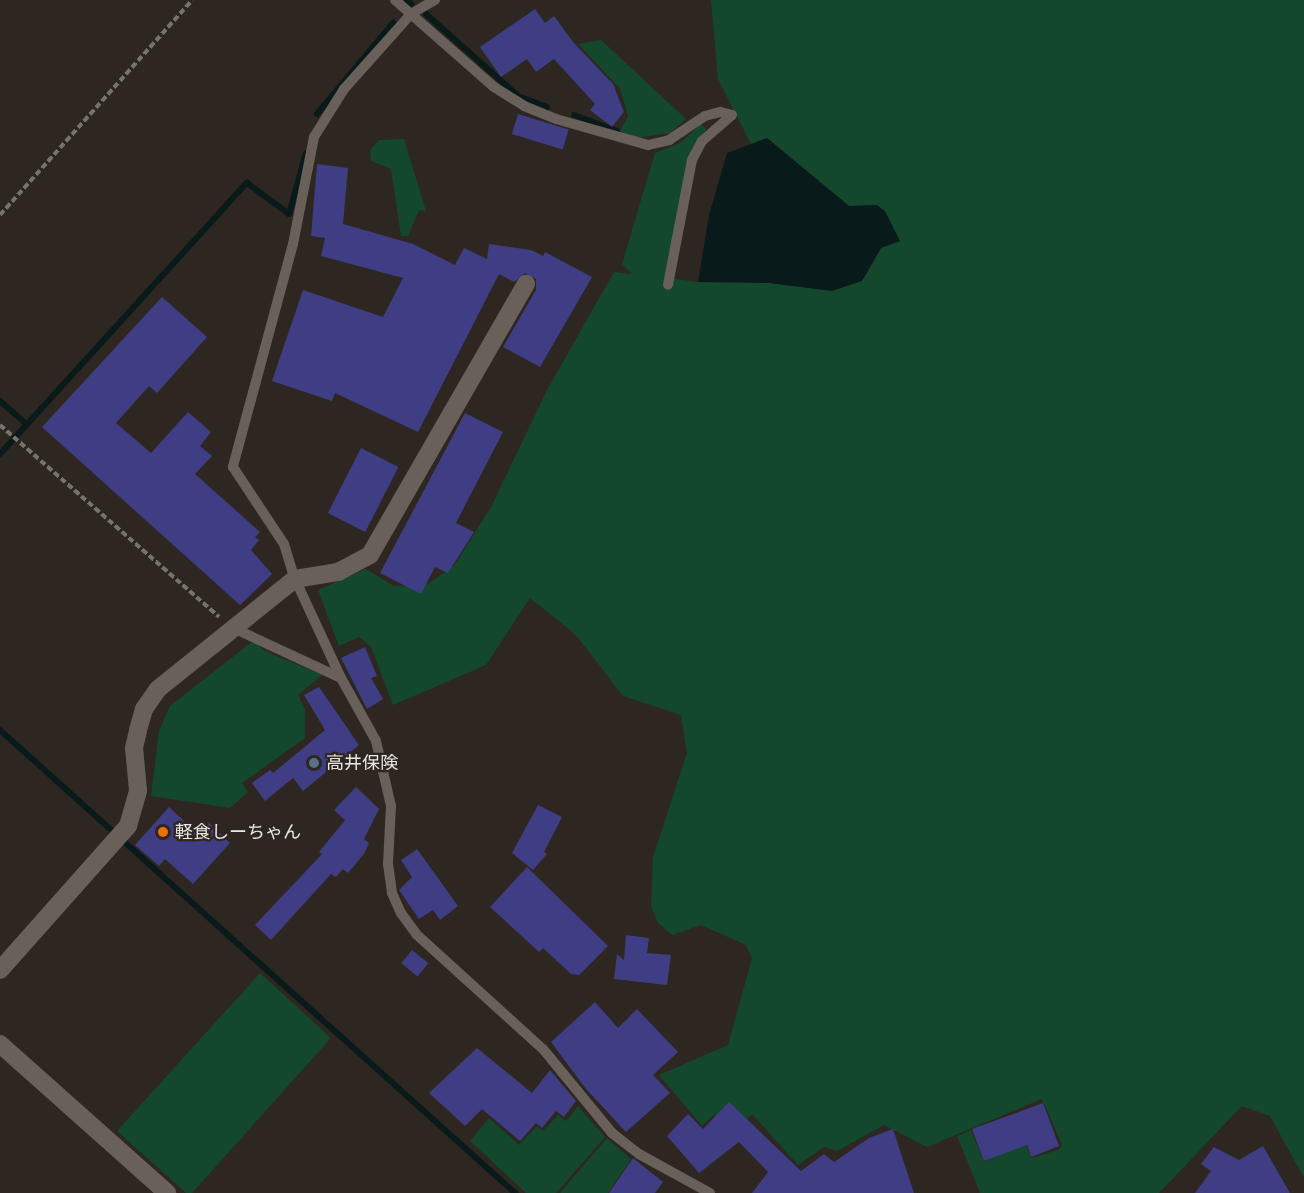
<!DOCTYPE html>
<html>
<head>
<meta charset="utf-8">
<style>
  body { margin:0 }
  #map { position:relative; width:1304px; height:1193px; overflow:hidden; background:#2e2620; font-family:Inter,"Noto Sans JP",sans-serif }
  div>[style] { position:absolute }
  .green>* { inset:0; background:#13482d }
  .water>* { inset:0; background:#091a1a }
  .stream>* { height:6px; margin:-3px; padding:0 3px; transform-origin:3px; border-radius:3px; background:#091a1a }
  .building>* { inset:0; background:#3f3e84; transform-origin:0 0 }
  .path>* { height:4px; margin-top:-2px; transform-origin:0; background:repeating-linear-gradient(90deg,#78726c 0 6px,transparent 0 9px) }
  .lane>* { height:10px; margin:-5px; padding:0 5px; transform-origin:5px; border-radius:5px; background:#69605a }
  .street>* { height:18px; margin:-9px; padding:0 9px; transform-origin:9px; border-radius:9px; background:#69605a }
  .secondary>* { height:18px; margin:-9px; padding:0 9px; transform-origin:9px; border-radius:9px; background:#69605a }
  .dots>* { width:16px; height:16px; translate:-50% -50%; box-sizing:border-box; border:3px solid #2e2620; border-radius:50% }
  span { translate:-50% -50%; white-space:nowrap; text-align:center; line-height:1.15; -webkit-text-stroke:4.5px #2e2620; paint-order:stroke }
  .poi-label { font-size:18px; color:#ebe6e2 }
  .left { translate:0 -50%; text-align:left }
</style>
</head>
<body>
<div id="map">
  <div class="green">
    <div style="clip-path:polygon(711px 0,1304px 0,1304px 1178px,1270px 1116px,1242px 1106px,1159px 1193px,980px 1193px,957px 1136px,971px 1130px,984px 1162px,1025px 1143px,1031px 1158px,1058px 1150px,1062px 1145px,1042px 1099px,927px 1147px,884px 1125px,837px 1151px,824px 1147px,798px 1165px,752px 1114px,732px 1133px,715px 1114px,702px 1126px,659px 1075px,728px 1045px,752px 958px,746px 945px,701px 925px,672px 935px,658px 923px,651px 906px,653px 857px,687px 753px,681px 715px,623px 696px,575px 634px,530px 598px,486px 665px,393px 705px,371px 647px,359px 637px,339px 646px,318px 590px,366px 569px,394px 586px,426px 585px,454px 566px,491px 507px,547px 390px,614px 272px,632px 274px,622px 264px,655px 153px,680px 143px,701px 124px,706px 129px,688px 157px,667px 278px,698px 282px,862px 281px,881px 248px,877px 205px,849px 206px,767px 138px,751px 144px,718px 79px)"></div>
    <div style="clip-path:polygon(601px 40px,686px 119px,670px 133px,636px 138px,620px 131px,628px 116px,620px 89px,578px 44px)"></div>
    <div style="clip-path:polygon(404px 139px,426px 211px,419px 210px,408px 236px,401px 236px,391px 169px,371px 161px,370px 150px,379px 140px)"></div>
    <div style="clip-path:polygon(253px 641px,265px 651px,322px 675px,298px 695px,305px 709px,305px 738px,242px 783px,248px 792px,230px 808px,151px 796px,159px 731px,170px 706px)"></div>
    <div style="clip-path:polygon(260px 973px,331px 1038px,192px 1193px,186px 1193px,117px 1131px)"></div>
    <div style="clip-path:polygon(578px 1106px,605px 1137px,556px 1193px,526px 1193px,470px 1141px,489px 1118px,519px 1145px,537px 1126px,543px 1131px,558px 1115px,566px 1121px)"></div>
    <div style="clip-path:polygon(607px 1138px,631px 1159px,608px 1193px,560px 1193px)"></div>
  </div>
  <div class="water">
    <div style="clip-path:polygon(767px 138px,849px 206px,877px 205px,885px 211px,900px 241px,881px 248px,862px 281px,832px 291px,769px 283px,698px 282px,709px 215px,727px 153px)"></div>
  </div>
  <div class="stream">
    <div style="left:407px;top:0;width:6px;rotate:45deg"></div>
    <div style="left:426px;top:14px;width:123px;rotate:41.7deg"></div>
    <div style="left:518px;top:96px;width:31px;rotate:21deg"></div>
    <div style="left:317px;top:114px;width:119px;rotate:-50.1deg"></div>
    <div style="left:574px;top:115px;width:46px;rotate:20.4deg"></div>
    <div style="left:0;top:401px;width:35px;rotate:41deg"></div>
    <div style="left:0;top:454px;width:367px;rotate:-47.7deg"></div>
    <div style="left:247px;top:183px;width:52px;rotate:36.4deg"></div>
    <div style="left:289px;top:214px;width:63px;rotate:-74.4deg"></div>
    <div style="left:0;top:730px;width:693px;rotate:41.96deg"></div>
  </div>
  <div class="building">
    <div style="clip-path:polygon(535px 9px,545px 23px,554px 16px,573px 42px,613px 84px,624px 112px,612px 127px,590px 110px,595px 104px,554px 59px,536px 72px,527px 59px,501px 77px,480px 47px)"></div>
    <div style="left:518px;top:114px;width:53px;height:21px;rotate:17deg"></div>
    <div style="clip-path:polygon(317px 164px,348px 168px,343px 224px,413px 244px,455px 265px,464px 248px,487px 259px,489px 244px,531px 250px,543px 256px,545px 252px,592px 277px,540px 367px,503px 347px,536px 290px,536px 279px,525px 273px,514px 282px,499px 274px,418px 432px,335px 393px,332px 401px,272px 381px,303px 290px,383px 317px,403px 278px,321px 256px,325px 238px,311px 236px)"></div>
    <div style="clip-path:polygon(162px 297px,207px 337px,157px 393px,149px 386px,116px 423px,151px 453px,188px 412px,211px 432px,200px 446px,212px 456px,195px 474px,260px 532px,255px 537px,259px 540px,251px 550px,272px 574px,240px 605px,42px 427px)"></div>
    <div style="clip-path:polygon(465px 413px,503px 432px,456px 523px,474px 532px,448px 573px,435px 567px,421px 594px,380px 573px)"></div>
    <div style="left:361px;top:448px;width:42px;height:73px;rotate:27deg"></div>
    <div style="clip-path:polygon(365px 647px,377px 676px,371px 678px,383px 699px,367px 709px,341px 658px)"></div>
    <div style="clip-path:polygon(319px 687px,359px 745px,303px 791px,293px 778px,265px 801px,252px 783px,270px 770px,273px 773px,325px 730px,304px 695px)"></div>
    <div style="clip-path:polygon(356px 787px,379px 809px,364px 839px,369px 843px,364px 854px,348px 873px,343px 869px,336px 877px,331px 874px,271px 940px,255px 925px,322px 854px,319px 852px,345px 820px,334px 810px)"></div>
    <div style="clip-path:polygon(538px 805px,562px 817px,544px 852px,547px 854px,533px 870px,512px 853px)"></div>
    <div style="clip-path:polygon(169px 807px,197px 833px,209px 823px,230px 843px,193px 884px,165px 859px,159px 866px,135px 845px)"></div>
    <div style="clip-path:polygon(417px 849px,458px 906px,440px 920px,433px 910px,419px 919px,399px 890px,412px 877px,401px 860px)"></div>
    <div style="clip-path:polygon(527px 867px,608px 946px,579px 975px,571px 974px,543px 948px,539px 952px,490px 907px)"></div>
    <div style="clip-path:polygon(626px 935px,649px 938px,647px 953px,671px 955px,667px 985px,614px 979px,617px 954px,624px 960px)"></div>
    <div style="left:412px;top:950px;width:21px;height:17px;rotate:39deg"></div>
    <div style="clip-path:polygon(595px 1002px,618px 1028px,637px 1009px,678px 1052px,653px 1075px,670px 1093px,626px 1132px,586px 1089px,551px 1042px)"></div>
    <div style="clip-path:polygon(477px 1048px,532px 1093px,550px 1070px,576px 1101px,564px 1117px,556px 1111px,542px 1128px,536px 1123px,520px 1141px,482px 1109px,465px 1126px,429px 1093px)"></div>
    <div style="clip-path:polygon(729px 1102px,801px 1171px,824px 1154px,834px 1162px,869px 1138px,893px 1129px,914px 1193px,752px 1193px,768px 1172px,739px 1142px,699px 1173px,667px 1136px,688px 1114px,703px 1129px)"></div>
    <div style="clip-path:polygon(1043px 1103px,1059px 1146px,1031px 1157px,1027px 1145px,984px 1161px,972px 1129px)"></div>
    <div style="clip-path:polygon(1263px 1146px,1290px 1193px,1195px 1193px,1211px 1171px,1201px 1164px,1214px 1147px,1239px 1160px)"></div>
    <div style="clip-path:polygon(633px 1158px,663px 1182px,655px 1193px,609px 1193px)"></div>
  </div>
  <div class="path">
    <div style="left:0;top:215px;width:288px;rotate:-48.2deg"></div>
    <div style="left:0;top:425px;width:291px;rotate:41.2deg"></div>
  </div>
  <div class="lane">
    <div style="left:395px;top:0;width:132px;rotate:41.3deg"></div>
    <div style="left:494px;top:87px;width:36px;rotate:32deg"></div>
    <div style="left:524px;top:106px;width:35px;rotate:22deg"></div>
    <div style="left:556px;top:119px;width:96px;rotate:15.8deg"></div>
    <div style="left:648px;top:145px;width:22px;rotate:-13deg"></div>
    <div style="left:669px;top:140px;width:43px;rotate:-33.7deg"></div>
    <div style="left:705px;top:116px;width:16px;rotate:-15deg"></div>
    <div style="left:720px;top:112px;width:12px;rotate:14deg"></div>
    <div style="left:732px;top:115px;width:40px;rotate:139deg"></div>
    <div style="left:702px;top:141px;width:21px;rotate:118deg"></div>
    <div style="left:692px;top:160px;width:127px;rotate:100.9deg"></div>
    <div style="left:435px;top:0;width:28px;rotate:150deg"></div>
    <div style="left:411px;top:14px;width:101px;rotate:131.8deg"></div>
    <div style="left:344px;top:89px;width:57px;rotate:122deg"></div>
    <div style="left:314px;top:137px;width:109px;rotate:101.1deg"></div>
    <div style="left:293px;top:244px;width:231px;rotate:105.1deg"></div>
    <div style="left:233px;top:467px;width:92px;rotate:56.5deg"></div>
    <div style="left:284px;top:544px;width:37px;rotate:73deg"></div>
    <div style="left:295px;top:579px;width:109px;rotate:65.1deg"></div>
    <div style="left:341px;top:678px;width:72px;rotate:60.9deg"></div>
    <div style="left:376px;top:741px;width:67px;rotate:77deg"></div>
    <div style="left:391px;top:806px;width:58px;rotate:93deg"></div>
    <div style="left:388px;top:864px;width:29px;rotate:82deg"></div>
    <div style="left:392px;top:893px;width:22px;rotate:66deg"></div>
    <div style="left:401px;top:913px;width:26px;rotate:54deg"></div>
    <div style="left:416px;top:934px;width:171px;rotate:42.2deg"></div>
    <div style="left:543px;top:1049px;width:109px;rotate:50.6deg"></div>
    <div style="left:612px;top:1133px;width:34px;rotate:38deg"></div>
    <div style="left:639px;top:1154px;width:81px;rotate:28.8deg"></div>
    <div style="left:231px;top:627px;width:121px;rotate:24.9deg"></div>
  </div>
  <div class="street">
    <div style="left:128px;top:826px;width:37px;rotate:-74deg"></div>
    <div style="left:138px;top:790px;width:42px;rotate:-95.4deg"></div>
    <div style="left:134px;top:748px;width:18px;rotate:-77deg"></div>
    <div style="left:138px;top:730px;width:22px;rotate:-74deg"></div>
    <div style="left:144px;top:709px;width:24px;rotate:-55deg"></div>
    <div style="left:158px;top:689px;width:176px;rotate:-38.8deg"></div>
    <div style="left:295px;top:579px;width:44px;rotate:-9.2deg"></div>
    <div style="left:338px;top:572px;width:36px;rotate:-28deg"></div>
    <div style="left:370px;top:555px;width:313px;rotate:-60.1deg"></div>
    <div style="left:0;top:1044px;width:224px;rotate:41.7deg"></div>
  </div>
  <div class="secondary">
    <div style="left:0;top:970px;width:193px;rotate:-48.4deg"></div>
  </div>
  <div class="dots">
    <div style="left:314px;top:763px;background:#5c6f8a"></div>
    <div style="left:163px;top:832px;background:#e8710a"></div>
  </div>
  <div class="poi-label">
    <span class="left" style="left:326px;top:763px">高井保険</span>
    <span class="left" style="left:175px;top:832px">軽食しーちゃん</span>
  </div>
</div>
</body>
</html>
